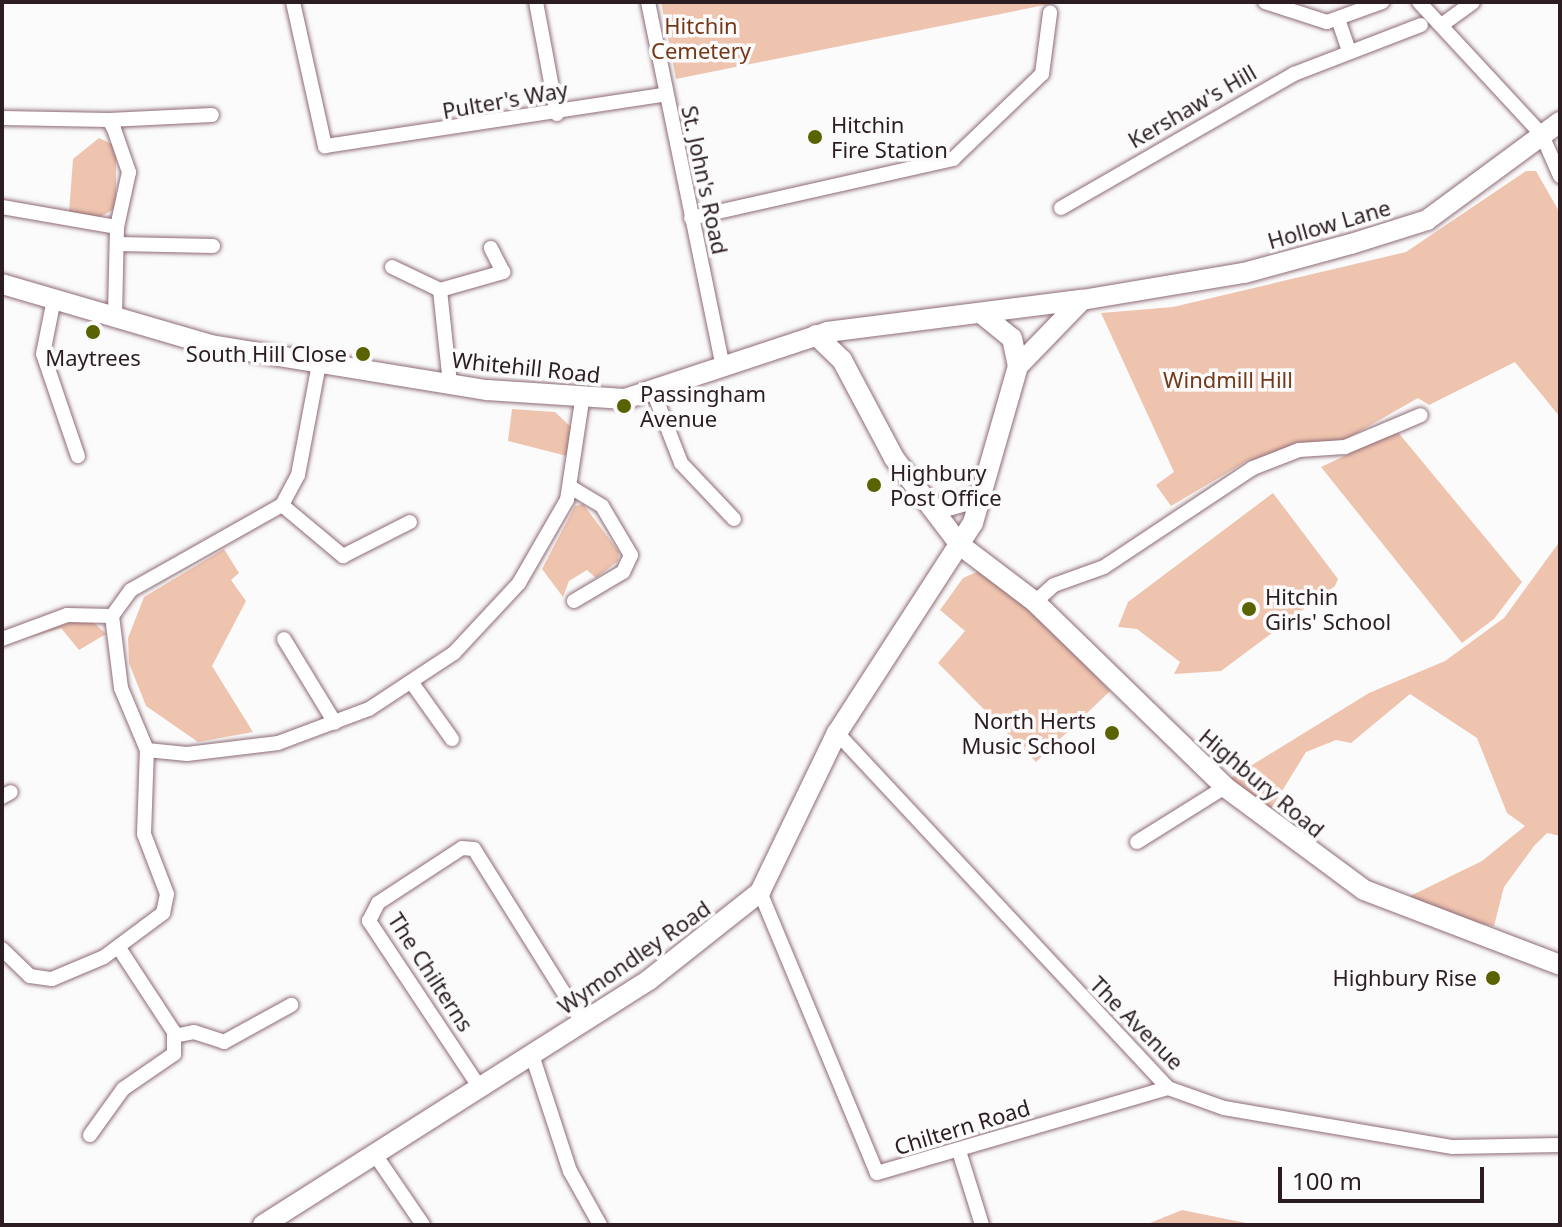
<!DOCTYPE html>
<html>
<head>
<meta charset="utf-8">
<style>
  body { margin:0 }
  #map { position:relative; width:1562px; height:1227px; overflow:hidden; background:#fbfbfb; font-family:"Noto Sans",sans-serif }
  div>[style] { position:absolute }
  .green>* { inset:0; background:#efc4af }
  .roads { filter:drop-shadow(0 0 2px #8d6b75) drop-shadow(0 0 2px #8d6b75) }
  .street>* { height:14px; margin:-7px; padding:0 7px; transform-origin:7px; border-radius:7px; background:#fff }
  .secondary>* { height:20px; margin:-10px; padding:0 10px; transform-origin:10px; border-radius:10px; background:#fff }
  .dots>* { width:22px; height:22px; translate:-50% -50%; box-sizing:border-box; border:4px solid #fbfbfb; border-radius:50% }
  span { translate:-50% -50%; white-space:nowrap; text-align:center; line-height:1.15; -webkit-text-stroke:7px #fbfbfb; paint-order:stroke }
  .park-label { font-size:22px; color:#733818 }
  .street-label { font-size:22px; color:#2b1d21 }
  .poi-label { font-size:22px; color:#2b1d21 }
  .left { translate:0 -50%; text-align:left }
  .right { translate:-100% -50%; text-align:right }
  .frame { position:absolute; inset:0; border:4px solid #2b1d21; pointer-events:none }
  .scale { position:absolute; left:1278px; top:1167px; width:206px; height:36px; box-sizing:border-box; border:4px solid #2b1d21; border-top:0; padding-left:10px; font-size:24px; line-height:28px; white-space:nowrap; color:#2b1d21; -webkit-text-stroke:6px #fbfbfb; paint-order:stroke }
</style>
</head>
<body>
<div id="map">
  <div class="green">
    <div style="clip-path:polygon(661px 2px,1055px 2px,1055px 3px,676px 79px)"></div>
    <div style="clip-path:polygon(99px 138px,116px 146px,116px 208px,98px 218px,69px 213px,73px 159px)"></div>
    <div style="clip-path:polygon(1526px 171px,1536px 171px,1560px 213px,1560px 417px,1515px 362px,1429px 405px,1418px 398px,1348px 438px,1247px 461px,1171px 506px,1156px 485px,1174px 472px,1101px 313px,1173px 307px,1406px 252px)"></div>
    <div style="clip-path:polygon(512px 409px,555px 412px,571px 427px,567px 456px,508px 441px)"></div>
    <div style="clip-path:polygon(1397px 431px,1522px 582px,1494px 619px,1462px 643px,1321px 467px)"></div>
    <div style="clip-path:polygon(1273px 493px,1338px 579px,1335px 586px,1221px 671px,1174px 674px,1180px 662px,1137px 629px,1118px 627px,1128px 602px)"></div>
    <div style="clip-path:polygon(583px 504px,619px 552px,618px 561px,596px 578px,587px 570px,569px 581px,563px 597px,542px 569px,575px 506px)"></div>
    <div style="clip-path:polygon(1560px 541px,1560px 836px,1547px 833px,1534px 846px,1504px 887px,1494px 926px,1429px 915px,1400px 901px,1482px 861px,1525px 826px,1507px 813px,1477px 738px,1410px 694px,1351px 743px,1336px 740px,1306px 752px,1271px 809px,1226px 781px,1369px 693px,1445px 661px,1504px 618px)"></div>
    <div style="clip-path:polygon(224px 549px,239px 573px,231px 580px,246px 601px,212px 666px,253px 732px,198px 742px,146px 706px,129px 663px,128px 638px,144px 597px)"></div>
    <div style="clip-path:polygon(979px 571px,1026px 603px,1110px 691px,1036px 762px,938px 663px,965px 631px,940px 610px,963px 578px)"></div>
    <div style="clip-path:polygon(92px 621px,106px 634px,79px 650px,61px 628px,28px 638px,71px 622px)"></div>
    <div style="clip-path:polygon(1182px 1210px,1246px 1223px,1247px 1225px,1145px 1225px)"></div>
  </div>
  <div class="roads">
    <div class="street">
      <div style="left:293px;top:2px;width:148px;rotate:77.5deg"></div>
      <div style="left:325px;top:146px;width:343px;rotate:-8.6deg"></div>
      <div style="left:536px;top:2px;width:114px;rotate:79.4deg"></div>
      <div style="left:648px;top:2px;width:372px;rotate:78.4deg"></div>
      <div style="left:1265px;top:2px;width:65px;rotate:17.9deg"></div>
      <div style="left:1327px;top:22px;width:59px;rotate:-20deg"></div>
      <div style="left:1419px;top:2px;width:181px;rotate:47.2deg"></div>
      <div style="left:1542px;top:135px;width:45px;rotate:66.3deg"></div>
      <div style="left:1338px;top:19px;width:34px;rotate:71deg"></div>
      <div style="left:1443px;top:24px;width:37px;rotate:-36deg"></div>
      <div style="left:2px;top:118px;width:107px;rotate:1.1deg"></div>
      <div style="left:109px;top:120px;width:10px;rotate:61deg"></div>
      <div style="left:114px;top:129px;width:46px;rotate:70.8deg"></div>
      <div style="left:129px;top:172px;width:56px;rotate:102.3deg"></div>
      <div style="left:117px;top:227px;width:91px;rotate:91.3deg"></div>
      <div style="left:109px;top:120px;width:103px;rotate:-2.8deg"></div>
      <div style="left:2px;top:207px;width:117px;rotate:9.9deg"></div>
      <div style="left:1061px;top:208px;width:269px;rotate:-29.9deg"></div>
      <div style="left:1294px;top:74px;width:136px;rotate:-21.1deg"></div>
      <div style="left:691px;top:218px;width:269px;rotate:-12.7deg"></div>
      <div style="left:953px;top:159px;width:123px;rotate:-43.7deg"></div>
      <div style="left:1042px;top:74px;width:62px;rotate:-82.5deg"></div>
      <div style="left:118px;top:244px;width:95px;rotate:1.2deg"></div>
      <div style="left:392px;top:267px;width:53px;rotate:25.6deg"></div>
      <div style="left:440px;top:290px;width:95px;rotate:83.9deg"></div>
      <div style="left:440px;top:290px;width:66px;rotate:-15.9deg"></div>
      <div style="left:503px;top:272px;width:27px;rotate:-117deg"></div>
      <div style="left:54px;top:299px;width:56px;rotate:101.3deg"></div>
      <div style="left:43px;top:354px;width:108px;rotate:71.1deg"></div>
      <div style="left:653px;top:391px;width:77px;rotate:68.7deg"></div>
      <div style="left:681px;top:463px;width:77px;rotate:46.6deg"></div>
      <div style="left:572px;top:488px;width:35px;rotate:31deg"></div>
      <div style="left:602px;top:506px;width:57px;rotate:59.4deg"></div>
      <div style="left:631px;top:555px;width:19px;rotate:115deg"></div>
      <div style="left:623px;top:572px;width:57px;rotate:149.4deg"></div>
      <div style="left:282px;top:505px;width:80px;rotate:39.9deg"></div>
      <div style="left:343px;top:556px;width:75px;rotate:-26.9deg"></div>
      <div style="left:1035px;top:602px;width:25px;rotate:-42deg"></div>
      <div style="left:1054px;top:585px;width:53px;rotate:-19.8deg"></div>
      <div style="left:1104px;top:567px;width:179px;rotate:-33.6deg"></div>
      <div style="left:1253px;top:468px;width:49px;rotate:-21.4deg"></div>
      <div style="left:1299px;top:450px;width:46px;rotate:-3.7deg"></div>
      <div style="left:1345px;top:447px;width:82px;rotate:-22.8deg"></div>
      <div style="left:2px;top:639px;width:69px;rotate:-20.3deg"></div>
      <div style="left:67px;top:615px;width:45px;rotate:1.3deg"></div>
      <div style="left:284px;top:639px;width:98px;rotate:58.7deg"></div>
      <div style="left:412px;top:683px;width:69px;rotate:54.5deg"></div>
      <div style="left:837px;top:733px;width:485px;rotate:47deg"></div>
      <div style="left:1168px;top:1088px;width:59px;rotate:19.7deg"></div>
      <div style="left:1224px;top:1108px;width:232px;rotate:9.7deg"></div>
      <div style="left:1453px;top:1147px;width:107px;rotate:-1.1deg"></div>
      <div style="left:147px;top:750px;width:40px;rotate:5.7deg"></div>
      <div style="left:187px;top:754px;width:92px;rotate:-6.9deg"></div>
      <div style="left:278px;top:743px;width:97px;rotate:-20.5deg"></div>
      <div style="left:369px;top:709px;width:102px;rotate:-33.4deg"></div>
      <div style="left:454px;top:653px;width:96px;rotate:-47.1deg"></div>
      <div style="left:519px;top:583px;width:96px;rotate:-60deg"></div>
      <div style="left:567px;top:500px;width:100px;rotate:-81.4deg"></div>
      <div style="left:2px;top:797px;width:10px;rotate:-29deg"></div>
      <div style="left:1137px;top:842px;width:104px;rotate:-32deg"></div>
      <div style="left:760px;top:892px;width:304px;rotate:67.4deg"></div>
      <div style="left:877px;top:1173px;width:303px;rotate:-16.3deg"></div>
      <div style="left:2px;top:949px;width:39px;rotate:44deg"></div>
      <div style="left:30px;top:976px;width:22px;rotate:8deg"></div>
      <div style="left:52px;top:979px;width:56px;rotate:-22.9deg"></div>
      <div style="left:104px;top:957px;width:74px;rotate:-36.7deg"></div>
      <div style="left:163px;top:913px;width:19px;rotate:-78deg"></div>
      <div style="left:167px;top:894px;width:64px;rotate:-111deg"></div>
      <div style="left:144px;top:834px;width:84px;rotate:-88deg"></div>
      <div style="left:147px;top:750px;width:67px;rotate:-112.8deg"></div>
      <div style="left:121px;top:688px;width:73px;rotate:-97.1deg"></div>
      <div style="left:112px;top:616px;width:32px;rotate:-54deg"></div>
      <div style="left:131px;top:590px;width:173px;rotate:-29.4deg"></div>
      <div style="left:282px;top:505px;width:34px;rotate:-62deg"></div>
      <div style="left:298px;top:475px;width:113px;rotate:-79.3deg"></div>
      <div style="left:174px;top:1036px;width:20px;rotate:-11deg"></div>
      <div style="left:194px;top:1032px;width:32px;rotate:18deg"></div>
      <div style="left:224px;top:1042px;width:77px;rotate:-28.9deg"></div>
      <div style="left:532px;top:1055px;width:122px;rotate:71.9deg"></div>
      <div style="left:570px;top:1171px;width:62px;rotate:60.9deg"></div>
      <div style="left:480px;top:1088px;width:201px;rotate:-123.6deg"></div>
      <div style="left:369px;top:921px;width:20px;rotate:-63deg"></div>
      <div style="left:378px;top:903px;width:100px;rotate:-33.2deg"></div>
      <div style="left:462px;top:848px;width:12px;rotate:5deg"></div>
      <div style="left:474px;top:849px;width:204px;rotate:58deg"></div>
      <div style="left:90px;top:1135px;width:57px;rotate:-54.3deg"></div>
      <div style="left:123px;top:1089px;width:62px;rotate:-34.5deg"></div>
      <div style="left:174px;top:1054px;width:22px;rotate:-90deg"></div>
      <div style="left:174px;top:1032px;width:100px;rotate:-123.2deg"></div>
      <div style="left:959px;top:1151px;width:77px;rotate:72.7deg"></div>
      <div style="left:376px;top:1156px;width:83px;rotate:55.7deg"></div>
    </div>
    <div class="secondary">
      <div style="left:2px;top:284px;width:218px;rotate:16.3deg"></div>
      <div style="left:211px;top:345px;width:280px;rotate:9.3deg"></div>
      <div style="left:487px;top:390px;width:138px;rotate:3.7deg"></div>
      <div style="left:625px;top:399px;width:213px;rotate:-18.3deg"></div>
      <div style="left:827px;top:332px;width:257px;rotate:-7.2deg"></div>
      <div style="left:1082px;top:300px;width:164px;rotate:-9.5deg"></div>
      <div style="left:1244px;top:273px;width:111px;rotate:-15.2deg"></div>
      <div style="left:1351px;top:244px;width:80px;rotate:-17.5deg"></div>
      <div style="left:1427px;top:220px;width:165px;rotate:-36.4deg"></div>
      <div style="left:982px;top:314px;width:38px;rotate:39deg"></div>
      <div style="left:1012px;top:338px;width:29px;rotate:78deg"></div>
      <div style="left:816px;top:335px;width:36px;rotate:44deg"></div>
      <div style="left:842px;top:360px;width:111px;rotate:62deg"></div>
      <div style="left:894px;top:458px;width:109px;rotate:52.8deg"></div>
      <div style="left:960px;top:545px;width:94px;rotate:37.2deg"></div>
      <div style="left:1035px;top:602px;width:265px;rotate:44.2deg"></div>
      <div style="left:1225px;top:787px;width:173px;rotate:36.5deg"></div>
      <div style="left:1364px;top:890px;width:210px;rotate:20.9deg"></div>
      <div style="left:934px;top:510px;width:51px;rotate:-15.9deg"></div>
      <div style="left:263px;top:1225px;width:457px;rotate:-32.4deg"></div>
      <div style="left:649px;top:980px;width:142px;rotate:-38.4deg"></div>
      <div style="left:760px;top:892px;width:177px;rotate:-64.2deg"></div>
      <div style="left:837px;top:733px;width:250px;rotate:-57.1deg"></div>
      <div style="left:973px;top:523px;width:163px;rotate:-74deg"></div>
      <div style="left:1018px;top:366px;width:92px;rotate:-45.9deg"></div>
    </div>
  </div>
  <div class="dots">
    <div style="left:815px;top:137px;background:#596302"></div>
    <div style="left:93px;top:332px;background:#596302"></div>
    <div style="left:363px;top:354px;background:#596302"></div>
    <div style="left:624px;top:406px;background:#596302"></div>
    <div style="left:874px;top:485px;background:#596302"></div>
    <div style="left:1249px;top:609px;background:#596302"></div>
    <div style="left:1112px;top:733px;background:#596302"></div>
    <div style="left:1493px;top:978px;background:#596302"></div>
  </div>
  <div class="park-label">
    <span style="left:701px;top:38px">Hitchin<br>Cemetery</span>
    <span style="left:1228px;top:380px">Windmill Hill</span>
  </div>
  <div class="street-label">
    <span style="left:505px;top:100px;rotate:-10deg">Pulter's Way</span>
    <span style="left:1192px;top:106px;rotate:-30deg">Kershaw's Hill</span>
    <span style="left:705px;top:180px;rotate:78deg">St. John's Road</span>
    <span style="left:1329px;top:224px;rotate:-16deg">Hollow Lane</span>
    <span style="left:526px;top:367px;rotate:6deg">Whitehill Road</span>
    <span style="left:1262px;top:783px;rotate:40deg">Highbury Road</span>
    <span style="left:634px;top:957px;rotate:-35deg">Wymondley Road</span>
    <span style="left:431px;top:972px;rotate:57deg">The Chilterns</span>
    <span style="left:1137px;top:1023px;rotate:45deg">The Avenue</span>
    <span style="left:962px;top:1127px;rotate:-17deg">Chiltern Road</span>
  </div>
  <div class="poi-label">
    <span class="left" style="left:831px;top:137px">Hitchin<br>Fire Station</span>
    <span class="right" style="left:347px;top:354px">South Hill Close</span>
    <span style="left:93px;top:358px">Maytrees</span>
    <span class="left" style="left:640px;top:406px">Passingham<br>Avenue</span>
    <span class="left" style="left:890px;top:485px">Highbury<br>Post Office</span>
    <span class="left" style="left:1265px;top:609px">Hitchin<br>Girls' School</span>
    <span class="right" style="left:1096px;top:733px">North Herts<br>Music School</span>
    <span class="right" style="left:1477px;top:978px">Highbury Rise</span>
  </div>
  <div class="frame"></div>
  <div class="scale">100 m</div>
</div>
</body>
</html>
